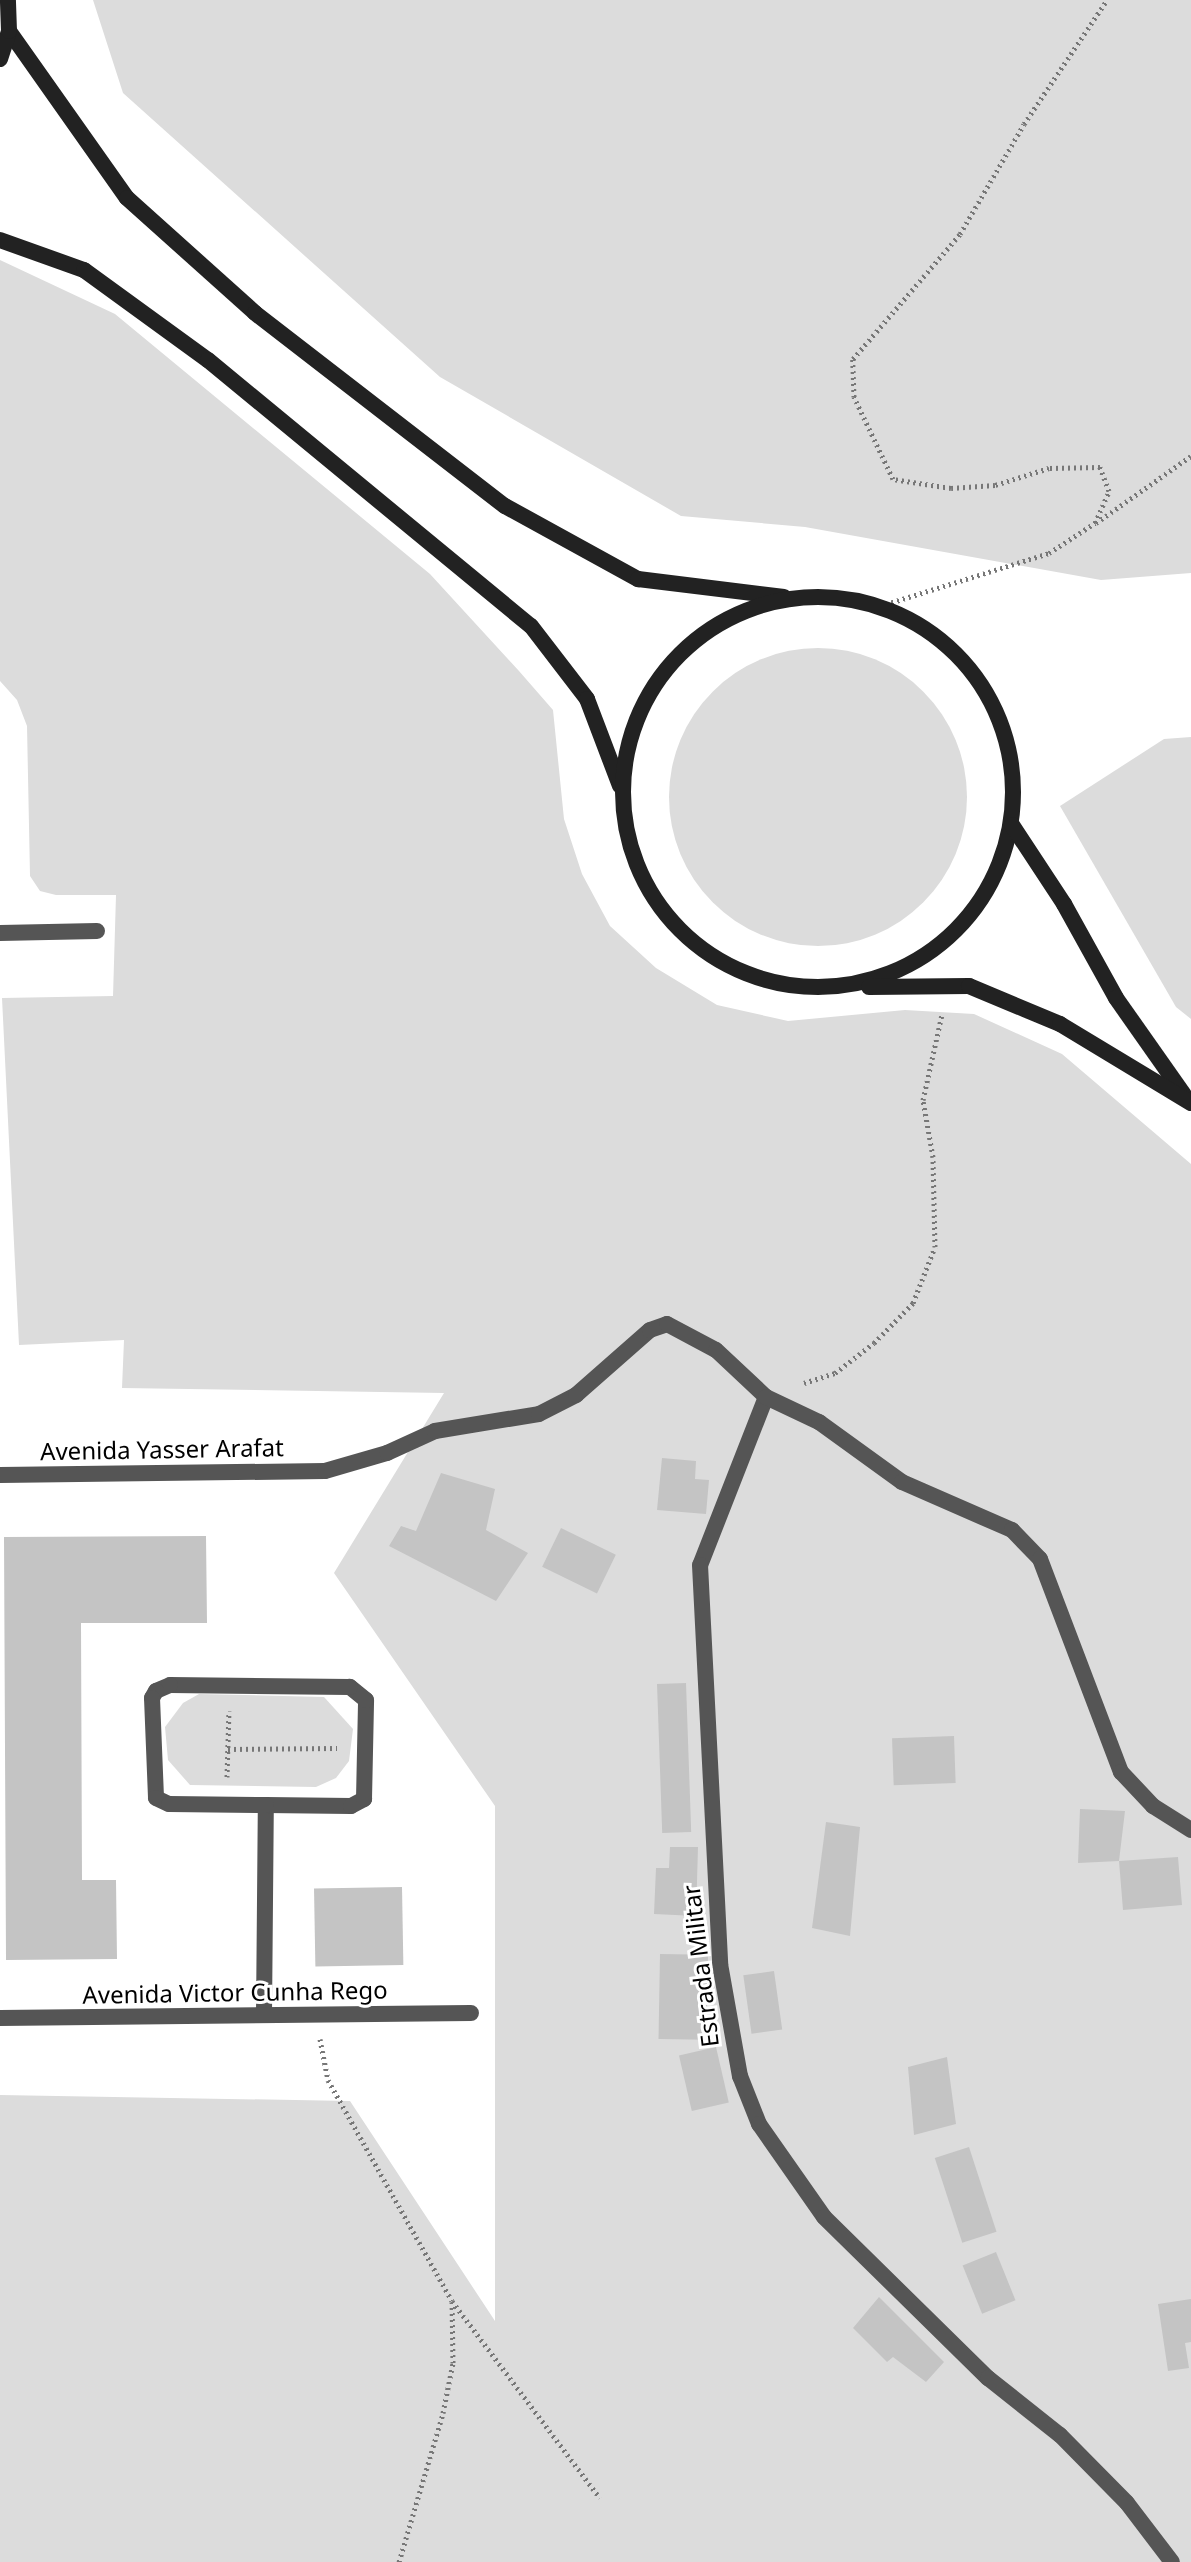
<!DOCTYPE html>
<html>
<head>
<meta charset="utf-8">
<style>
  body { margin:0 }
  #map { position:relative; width:1191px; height:2562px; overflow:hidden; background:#fff; font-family:"Noto Sans",sans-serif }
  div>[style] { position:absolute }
  .green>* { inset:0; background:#dcdcdc }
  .round { border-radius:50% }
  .building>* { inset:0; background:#c4c4c4; transform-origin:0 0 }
  .path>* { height:5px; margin-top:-2.5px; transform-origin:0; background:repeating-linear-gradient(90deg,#777 0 2px,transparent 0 6px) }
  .street>* { height:16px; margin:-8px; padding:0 8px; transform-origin:8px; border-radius:8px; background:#555 }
  .secondary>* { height:16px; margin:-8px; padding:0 8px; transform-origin:8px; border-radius:8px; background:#222 }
  .secondary>.ring { margin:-8px; padding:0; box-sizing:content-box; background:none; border:16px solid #222; border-radius:50% }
  span { translate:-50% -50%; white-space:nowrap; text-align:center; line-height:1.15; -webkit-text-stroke:6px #fff; paint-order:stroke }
  .street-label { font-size:24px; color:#000 }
</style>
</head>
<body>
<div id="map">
  <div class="green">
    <div style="clip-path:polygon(93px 0,1191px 0,1191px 573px,1101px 580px,805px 527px,681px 516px,440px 377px,123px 93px)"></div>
    <div style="clip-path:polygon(0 260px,115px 314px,430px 574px,519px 671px,553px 710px,564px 819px,582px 874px,610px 926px,656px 968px,717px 1005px,788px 1021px,905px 1010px,974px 1014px,1062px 1054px,1191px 1164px,1191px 2562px,0 2562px,0 2095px,350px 2101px,495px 2321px,495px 1806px,334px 1573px,444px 1393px,122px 1388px,124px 1340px,19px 1345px,2px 998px,113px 996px,116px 895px,56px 895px,40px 891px,30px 876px,27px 726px,17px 700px,0 681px)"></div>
    <div class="round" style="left:669px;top:648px;width:298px;height:298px"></div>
    <div style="clip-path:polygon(1191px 737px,1191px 1019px,1176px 1007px,1060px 806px,1164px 739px)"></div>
    <div style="clip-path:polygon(199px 1694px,324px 1697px,353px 1729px,349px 1761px,336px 1778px,316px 1787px,190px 1785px,168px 1760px,165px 1727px,183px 1703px)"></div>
  </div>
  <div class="building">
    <div style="clip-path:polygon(662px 1458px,696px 1461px,695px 1479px,709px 1480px,706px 1514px,657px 1510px)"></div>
    <div style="clip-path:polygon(441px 1473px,495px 1489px,486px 1530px,528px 1553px,496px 1601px,389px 1546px,401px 1526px,416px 1531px)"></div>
    <div style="left:561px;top:1528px;width:61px;height:43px;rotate:26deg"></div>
    <div style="clip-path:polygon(206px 1536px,207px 1623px,81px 1623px,82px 1880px,116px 1880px,117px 1959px,6px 1960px,4px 1537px)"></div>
    <div style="left:686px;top:1683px;width:149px;height:29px;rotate:88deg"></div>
    <div style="left:954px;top:1736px;width:47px;height:62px;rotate:88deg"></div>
    <div style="clip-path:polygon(1080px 1809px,1125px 1811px,1119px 1861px,1178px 1857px,1182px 1905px,1123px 1910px,1119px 1861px,1078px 1863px)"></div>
    <div style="clip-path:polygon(826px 1822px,860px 1827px,850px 1936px,812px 1928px)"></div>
    <div style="clip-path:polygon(670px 1847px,698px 1847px,696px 1916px,654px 1914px,656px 1868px,669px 1868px)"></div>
    <div style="left:402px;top:1887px;width:78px;height:88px;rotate:89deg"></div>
    <div style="left:660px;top:1954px;width:48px;height:85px;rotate:1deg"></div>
    <div style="left:774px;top:1971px;width:59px;height:31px;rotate:82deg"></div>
    <div style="left:716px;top:2047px;width:57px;height:38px;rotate:77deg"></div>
    <div style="clip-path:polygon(947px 2057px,956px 2124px,914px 2135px,908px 2067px)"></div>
    <div style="left:969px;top:2147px;width:89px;height:36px;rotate:72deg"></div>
    <div style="left:996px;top:2252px;width:52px;height:36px;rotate:68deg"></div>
    <div style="clip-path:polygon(879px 2297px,944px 2362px,926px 2382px,893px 2357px,887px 2362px,853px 2328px)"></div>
    <div style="clip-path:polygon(1191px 2299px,1191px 2342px,1185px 2343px,1189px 2368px,1168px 2371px,1158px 2304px)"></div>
  </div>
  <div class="path">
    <div style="left:1096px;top:523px;width:116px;rotate:-35.2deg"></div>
    <div style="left:880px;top:606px;width:177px;rotate:-17.4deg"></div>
    <div style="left:1049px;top:553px;width:55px;rotate:-33.1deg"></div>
    <div style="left:1095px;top:523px;width:35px;rotate:-66deg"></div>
    <div style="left:1109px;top:491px;width:26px;rotate:-111deg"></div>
    <div style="left:1100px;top:467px;width:51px;rotate:178.9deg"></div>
    <div style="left:1049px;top:468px;width:57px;rotate:162.5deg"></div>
    <div style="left:995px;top:485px;width:44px;rotate:176.1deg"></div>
    <div style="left:951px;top:488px;width:59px;rotate:-171.2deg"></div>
    <div style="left:893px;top:479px;width:91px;rotate:-115.4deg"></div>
    <div style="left:854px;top:397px;width:38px;rotate:-92deg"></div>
    <div style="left:853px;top:359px;width:165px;rotate:-49.4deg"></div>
    <div style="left:960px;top:234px;width:127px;rotate:-59.8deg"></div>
    <div style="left:1024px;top:124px;width:149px;rotate:-56.2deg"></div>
    <div style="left:804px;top:1383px;width:33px;rotate:-18deg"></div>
    <div style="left:835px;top:1373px;width:49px;rotate:-37.6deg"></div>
    <div style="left:874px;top:1343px;width:56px;rotate:-45.7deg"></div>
    <div style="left:913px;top:1303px;width:60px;rotate:-68.6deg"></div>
    <div style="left:935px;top:1247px;width:90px;rotate:-91.3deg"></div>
    <div style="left:933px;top:1157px;width:58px;rotate:-100deg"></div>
    <div style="left:923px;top:1100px;width:88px;rotate:-77.5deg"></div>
    <div style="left:228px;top:1749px;width:109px;rotate:-0.5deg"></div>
    <div style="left:227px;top:1777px;width:66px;rotate:-88.3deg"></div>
    <div style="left:320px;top:2039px;width:42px;rotate:79deg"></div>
    <div style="left:328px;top:2080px;width:253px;rotate:60.7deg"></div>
    <div style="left:452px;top:2301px;width:246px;rotate:53.1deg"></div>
    <div style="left:399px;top:2562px;width:155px;rotate:-73.5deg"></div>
    <div style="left:443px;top:2413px;width:51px;rotate:-78.7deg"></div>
    <div style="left:453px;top:2363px;width:61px;rotate:-90.9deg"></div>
  </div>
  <div class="street">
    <div style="left:0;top:933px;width:97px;rotate:-1.2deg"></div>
    <div style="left:766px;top:1397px;width:180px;rotate:111.4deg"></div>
    <div style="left:700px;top:1565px;width:400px;rotate:87.1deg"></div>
    <div style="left:720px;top:1964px;width:114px;rotate:79.9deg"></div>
    <div style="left:740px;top:2076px;width:52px;rotate:68.4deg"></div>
    <div style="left:759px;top:2124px;width:113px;rotate:55deg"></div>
    <div style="left:824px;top:2217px;width:230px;rotate:44.5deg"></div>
    <div style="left:988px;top:2378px;width:92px;rotate:38.4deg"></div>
    <div style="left:1060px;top:2435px;width:95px;rotate:45.4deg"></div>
    <div style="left:1127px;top:2503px;width:74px;rotate:52.7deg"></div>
    <div style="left:0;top:1475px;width:325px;rotate:-0.7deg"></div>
    <div style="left:325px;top:1471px;width:65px;rotate:-16.2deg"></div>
    <div style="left:387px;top:1453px;width:53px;rotate:-24.6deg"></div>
    <div style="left:435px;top:1431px;width:105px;rotate:-9.3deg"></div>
    <div style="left:539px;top:1414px;width:42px;rotate:-27.2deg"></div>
    <div style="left:576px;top:1395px;width:98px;rotate:-41.3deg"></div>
    <div style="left:650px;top:1330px;width:18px;rotate:-19deg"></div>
    <div style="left:667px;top:1324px;width:55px;rotate:28deg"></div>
    <div style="left:716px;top:1350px;width:69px;rotate:43.2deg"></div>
    <div style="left:766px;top:1397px;width:59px;rotate:25.3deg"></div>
    <div style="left:819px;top:1422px;width:102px;rotate:35.9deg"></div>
    <div style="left:902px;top:1482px;width:120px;rotate:23.6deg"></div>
    <div style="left:1012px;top:1530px;width:40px;rotate:46deg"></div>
    <div style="left:1040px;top:1559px;width:228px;rotate:69.2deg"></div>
    <div style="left:1121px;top:1772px;width:47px;rotate:46.7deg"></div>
    <div style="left:1153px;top:1806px;width:45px;rotate:32.3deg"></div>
    <div style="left:264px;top:2015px;width:210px;rotate:-89.5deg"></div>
    <div style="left:266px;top:1805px;width:85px;rotate:0.7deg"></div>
    <div style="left:351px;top:1806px;width:15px;rotate:-28deg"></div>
    <div style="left:364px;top:1799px;width:99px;rotate:-88.8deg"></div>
    <div style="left:366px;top:1700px;width:21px;rotate:-141deg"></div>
    <div style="left:350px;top:1687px;width:180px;rotate:-179.4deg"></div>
    <div style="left:170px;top:1685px;width:15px;rotate:157deg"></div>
    <div style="left:156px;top:1691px;width:8px;rotate:120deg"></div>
    <div style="left:152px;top:1698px;width:100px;rotate:87.7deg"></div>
    <div style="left:156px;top:1798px;width:14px;rotate:25deg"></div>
    <div style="left:169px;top:1804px;width:97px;rotate:0.6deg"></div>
    <div style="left:0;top:2018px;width:471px;rotate:-0.6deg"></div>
  </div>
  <div class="secondary">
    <div style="left:9px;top:31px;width:204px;rotate:54.8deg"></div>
    <div style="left:127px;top:198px;width:172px;rotate:41.9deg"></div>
    <div style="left:255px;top:313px;width:316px;rotate:37.7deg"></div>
    <div style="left:505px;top:506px;width:152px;rotate:28.8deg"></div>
    <div style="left:638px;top:579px;width:147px;rotate:7deg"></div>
    <div style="left:0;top:59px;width:29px;rotate:-72deg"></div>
    <div style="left:9px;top:31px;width:31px;rotate:-92deg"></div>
    <div style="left:0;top:240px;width:89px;rotate:19.7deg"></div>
    <div style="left:84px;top:270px;width:153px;rotate:36deg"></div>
    <div style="left:208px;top:360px;width:418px;rotate:39.5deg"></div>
    <div style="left:531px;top:626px;width:92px;rotate:52.5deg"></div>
    <div style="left:587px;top:699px;width:93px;rotate:69.2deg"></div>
    <div class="ring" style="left:623px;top:597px;width:374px;height:374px"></div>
    <div style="left:1012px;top:825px;width:95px;rotate:56.6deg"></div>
    <div style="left:1064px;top:904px;width:107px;rotate:61deg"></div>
    <div style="left:1116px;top:998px;width:120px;rotate:54.9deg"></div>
    <div style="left:869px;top:987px;width:100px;rotate:-0.6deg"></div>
    <div style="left:969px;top:986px;width:99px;rotate:22.7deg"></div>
    <div style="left:1060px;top:1024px;width:153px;rotate:31.1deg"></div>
  </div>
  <div class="street-label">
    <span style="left:162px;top:1449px;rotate:-1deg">Avenida Yasser Arafat</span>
    <span style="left:700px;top:1966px;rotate:-97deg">Estrada Militar</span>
    <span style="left:235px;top:1992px;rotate:-1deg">Avenida Victor Cunha Rego</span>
  </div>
</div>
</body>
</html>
